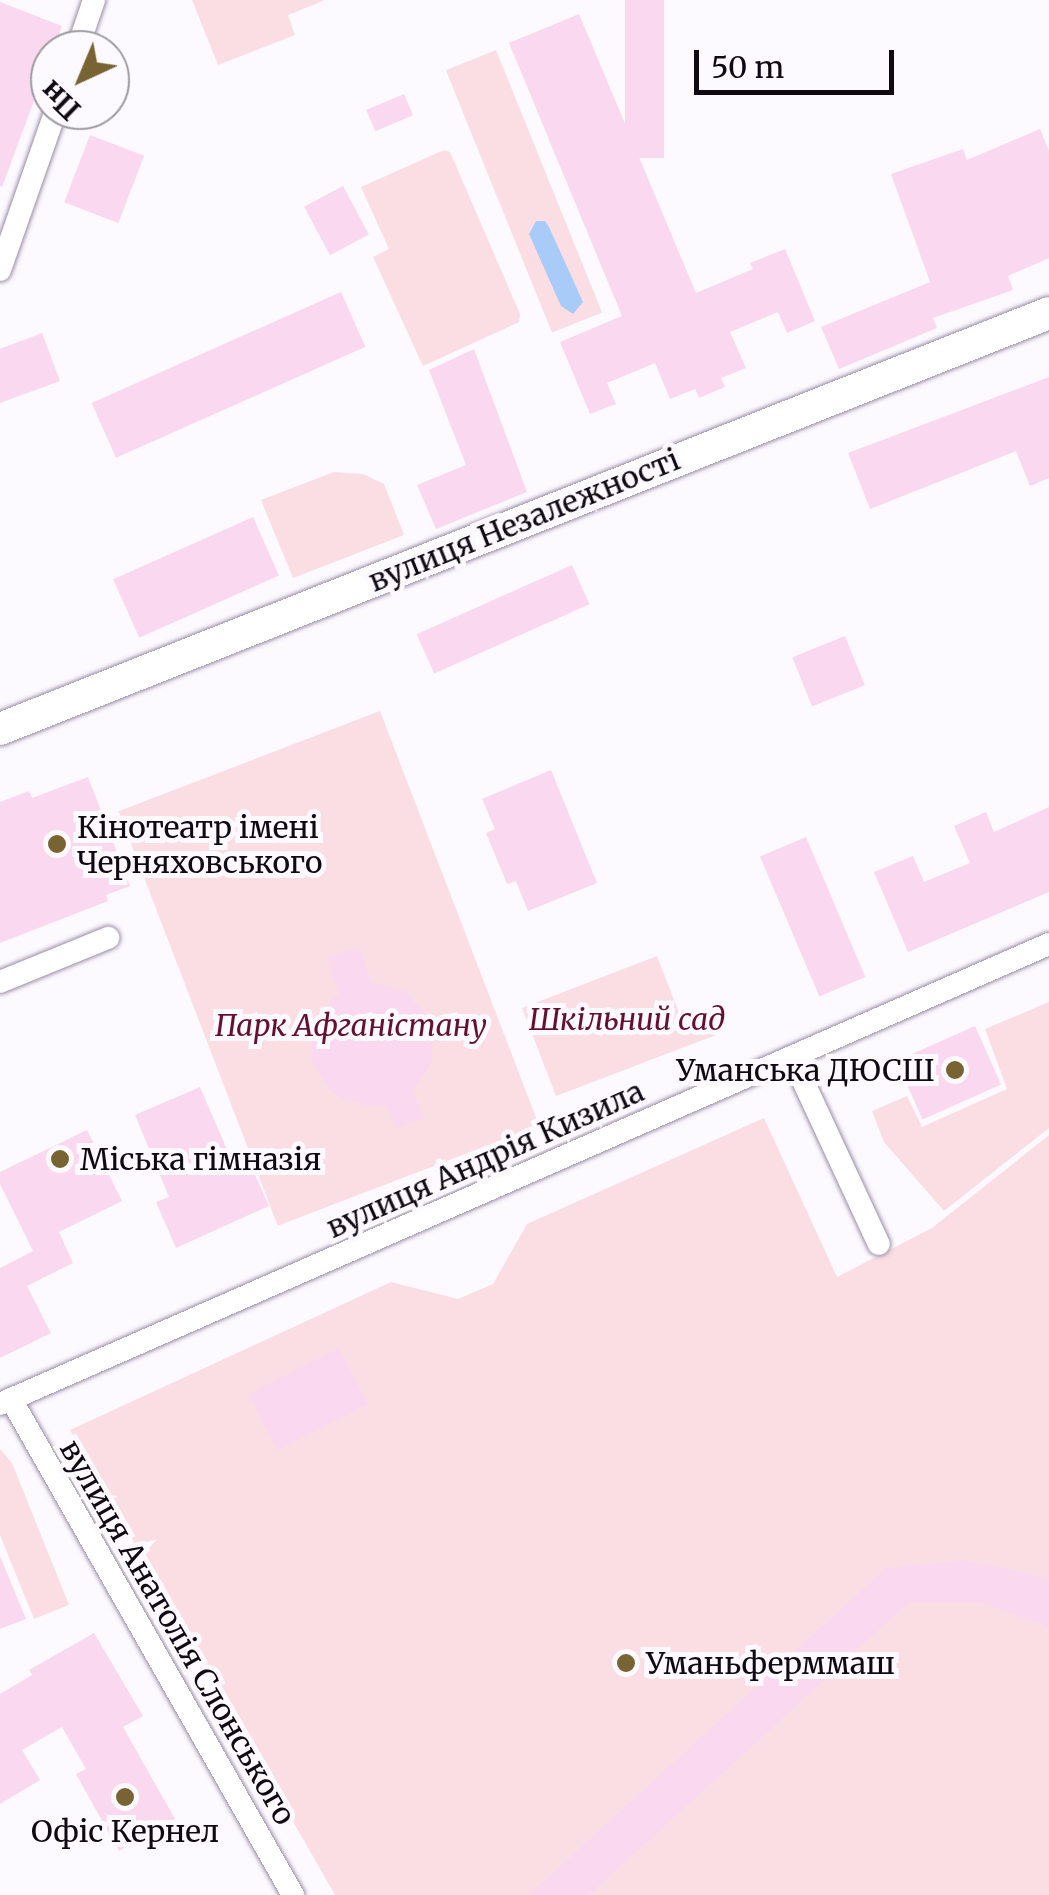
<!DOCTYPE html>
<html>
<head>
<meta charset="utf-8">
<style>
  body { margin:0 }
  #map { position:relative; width:1049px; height:1895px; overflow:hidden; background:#fcf9ff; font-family:Merriweather,serif }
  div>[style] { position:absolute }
  .green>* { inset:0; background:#fadee3; transform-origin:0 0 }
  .water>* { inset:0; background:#a9cbf7 }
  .building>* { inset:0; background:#fad9f0; transform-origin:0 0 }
  .roads { filter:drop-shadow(0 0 2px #9a8ca6) drop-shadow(0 0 2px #9a8ca6) }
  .street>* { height:22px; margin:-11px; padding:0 11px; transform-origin:11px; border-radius:11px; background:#fff }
  .secondary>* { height:32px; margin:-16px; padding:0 16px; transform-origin:16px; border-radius:16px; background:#fff }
  .dots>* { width:28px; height:28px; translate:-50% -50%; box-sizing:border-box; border:5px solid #fcf9ff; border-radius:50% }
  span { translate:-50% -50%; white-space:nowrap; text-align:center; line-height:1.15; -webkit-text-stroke:10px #fcf9ff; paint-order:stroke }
  .street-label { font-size:30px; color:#0e0912 }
  .poi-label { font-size:30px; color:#0e0912 }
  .left { translate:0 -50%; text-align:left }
  .right { translate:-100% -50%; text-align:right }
  .park-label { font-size:30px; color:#651030; font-style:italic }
  .north { position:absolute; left:30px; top:30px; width:100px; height:100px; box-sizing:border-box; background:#fcf9ff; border:2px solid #9d99a0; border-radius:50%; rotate:224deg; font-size:28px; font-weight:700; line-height:40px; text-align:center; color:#0e0912 }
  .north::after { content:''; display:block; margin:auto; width:35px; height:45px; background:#786332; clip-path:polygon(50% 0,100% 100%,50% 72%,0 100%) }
  .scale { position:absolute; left:694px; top:50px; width:200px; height:45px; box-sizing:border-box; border:5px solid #0e0912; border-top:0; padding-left:12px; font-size:30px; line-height:35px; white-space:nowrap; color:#0e0912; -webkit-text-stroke:8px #fcf9ff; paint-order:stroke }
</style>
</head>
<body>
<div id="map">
  <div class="green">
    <div style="clip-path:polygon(192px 0,325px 0,288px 15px,295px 35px,218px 65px)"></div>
    <div style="left:496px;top:50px;width:283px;height:54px;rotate:68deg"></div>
    <div style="clip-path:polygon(444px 150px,450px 152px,520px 314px,519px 322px,423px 366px,373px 257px,389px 249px,361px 187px)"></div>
    <div style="clip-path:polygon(334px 472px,363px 474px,384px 484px,404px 535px,293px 578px,261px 500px)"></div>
    <div style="left:380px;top:711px;width:444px;height:280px;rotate:69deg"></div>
    <div style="clip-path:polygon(657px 956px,681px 1018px,706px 1009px,716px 1035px,556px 1096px,522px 1008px)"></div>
    <div style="clip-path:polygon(1049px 1002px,1049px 1128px,944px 1211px,884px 1142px,872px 1111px,907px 1096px,922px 1127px,1007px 1089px,985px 1029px)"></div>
    <div style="clip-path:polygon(764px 1118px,837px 1277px,932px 1228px,1049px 1135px,1049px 1895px,335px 1895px,70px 1430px,391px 1282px,458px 1299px,493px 1284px,527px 1224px)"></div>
    <div style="clip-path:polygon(0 1449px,12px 1463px,69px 1605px,34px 1619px,0 1535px)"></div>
  </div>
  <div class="water">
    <div style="clip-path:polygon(536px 221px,545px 221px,549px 227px,583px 302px,573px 314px,561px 306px,529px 234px)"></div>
  </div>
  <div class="building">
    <div style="left:625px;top:0;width:39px;height:158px"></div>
    <div style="clip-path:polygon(0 2px,62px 26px,2px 187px,0 186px)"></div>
    <div style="clip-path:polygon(579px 14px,696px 293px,753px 269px,750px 263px,785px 249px,815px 321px,787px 333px,778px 312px,730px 332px,746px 368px,721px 378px,725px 387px,699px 398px,695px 389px,670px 399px,655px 363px,607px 383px,616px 404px,590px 414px,560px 342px,622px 316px,509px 43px)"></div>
    <div style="left:404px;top:94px;width:23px;height:41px;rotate:67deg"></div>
    <div style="clip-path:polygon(1040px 129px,1049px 151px,1049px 258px,1008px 276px,1013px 290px,933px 318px,937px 328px,839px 369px,821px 327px,930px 282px,891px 174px,963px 149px,967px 160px)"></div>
    <div style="left:90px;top:135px;width:58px;height:72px;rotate:21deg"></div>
    <div style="left:343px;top:186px;width:55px;height:44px;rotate:62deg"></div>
    <div style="left:341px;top:292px;width:60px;height:273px;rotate:66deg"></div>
    <div style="clip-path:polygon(42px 333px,60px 381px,0 403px,0 349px)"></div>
    <div style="clip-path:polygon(474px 349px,527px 492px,436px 529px,417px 485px,466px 465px,429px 370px)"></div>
    <div style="clip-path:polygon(1049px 377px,1049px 478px,1030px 486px,1016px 451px,870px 509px,848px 453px)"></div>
    <div style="left:253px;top:517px;width:64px;height:153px;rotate:66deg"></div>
    <div style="left:572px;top:565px;width:43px;height:170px;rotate:66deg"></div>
    <div style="left:845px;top:636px;width:53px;height:57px;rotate:68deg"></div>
    <div style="clip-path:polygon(551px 770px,597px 883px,528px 911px,516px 881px,507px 884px,486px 833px,495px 829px,482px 799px)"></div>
    <div style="clip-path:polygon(88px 777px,130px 886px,106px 895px,108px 901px,0 943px,0 802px,29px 791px,32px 798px)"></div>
    <div style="clip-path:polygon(1049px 807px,1049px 892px,908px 952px,874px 872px,913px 856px,924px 882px,970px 863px,954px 826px,986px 812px,994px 832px)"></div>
    <div style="left:806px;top:837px;width:152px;height:50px;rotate:67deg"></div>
    <div style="clip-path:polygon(359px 947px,371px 982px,404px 991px,426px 1014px,432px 1029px,432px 1061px,413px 1092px,424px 1118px,396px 1129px,387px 1105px,371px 1107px,340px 1098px,328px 1088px,312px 1060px,312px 1028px,319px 1013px,339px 993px,327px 957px)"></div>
    <div style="left:975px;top:1026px;width:64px;height:86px;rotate:66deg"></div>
    <div style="clip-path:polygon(200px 1087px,235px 1168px,249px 1161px,269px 1206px,176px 1248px,156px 1202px,169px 1197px,135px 1115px)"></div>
    <div style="clip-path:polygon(87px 1130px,122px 1201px,59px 1232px,73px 1263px,27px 1286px,51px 1333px,0 1358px,0 1268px,33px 1251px,0 1184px,0 1172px)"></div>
    <div style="left:339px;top:1348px;width:63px;height:102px;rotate:63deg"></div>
    <div style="clip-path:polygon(0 1556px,26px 1619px,0 1629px)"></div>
    <div style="clip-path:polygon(965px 1560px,1049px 1578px,1049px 1627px,982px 1603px,908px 1603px,589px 1895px,529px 1895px,886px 1568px)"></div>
    <div style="clip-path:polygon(94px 1633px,143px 1716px,123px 1727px,175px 1819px,119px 1851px,76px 1774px,86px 1769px,62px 1727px,22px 1750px,40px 1780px,0 1804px,0 1694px,32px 1675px,29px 1670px)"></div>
  </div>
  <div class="roads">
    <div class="street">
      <div style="left:77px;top:50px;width:53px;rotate:-71.2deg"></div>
      <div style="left:0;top:270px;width:170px;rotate:-70.7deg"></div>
      <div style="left:0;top:982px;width:117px;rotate:-22.2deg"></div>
      <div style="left:792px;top:1057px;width:206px;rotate:65.1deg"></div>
      <div style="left:11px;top:1399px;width:571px;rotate:60.38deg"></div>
      <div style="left:0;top:1404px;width:1145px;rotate:-23.68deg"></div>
    </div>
    <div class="secondary">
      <div style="left:0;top:729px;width:1128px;rotate:-21.63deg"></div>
    </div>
  </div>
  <div class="dots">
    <div style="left:57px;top:844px;background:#786332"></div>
    <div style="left:955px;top:1070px;background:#786332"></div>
    <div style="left:60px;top:1159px;background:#786332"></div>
    <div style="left:626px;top:1663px;background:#786332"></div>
    <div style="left:125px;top:1797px;background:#786332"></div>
  </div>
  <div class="street-label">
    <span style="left:524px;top:520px;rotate:-22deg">вулиця Незалежності</span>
    <span style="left:485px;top:1159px;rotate:-24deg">вулиця Андрія Кизила</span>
    <span style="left:178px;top:1632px;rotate:60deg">вулиця Анатолія Слонського</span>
  </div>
  <div class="poi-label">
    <span class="left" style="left:77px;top:844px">Кінотеатр імені<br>Черняховського</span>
    <span class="right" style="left:935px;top:1070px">Уманська ДЮСШ</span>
    <span class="left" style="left:80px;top:1159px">Міська гімназія</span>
    <span class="left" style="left:646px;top:1663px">Уманьферммаш</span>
    <span style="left:125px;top:1831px">Офіс Кернел</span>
  </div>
  <div class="park-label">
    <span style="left:627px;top:1019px">Шкільний сад</span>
    <span style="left:351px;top:1025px">Парк Афганістану</span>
  </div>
  <div class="north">Пн</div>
  <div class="scale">50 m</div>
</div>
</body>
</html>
